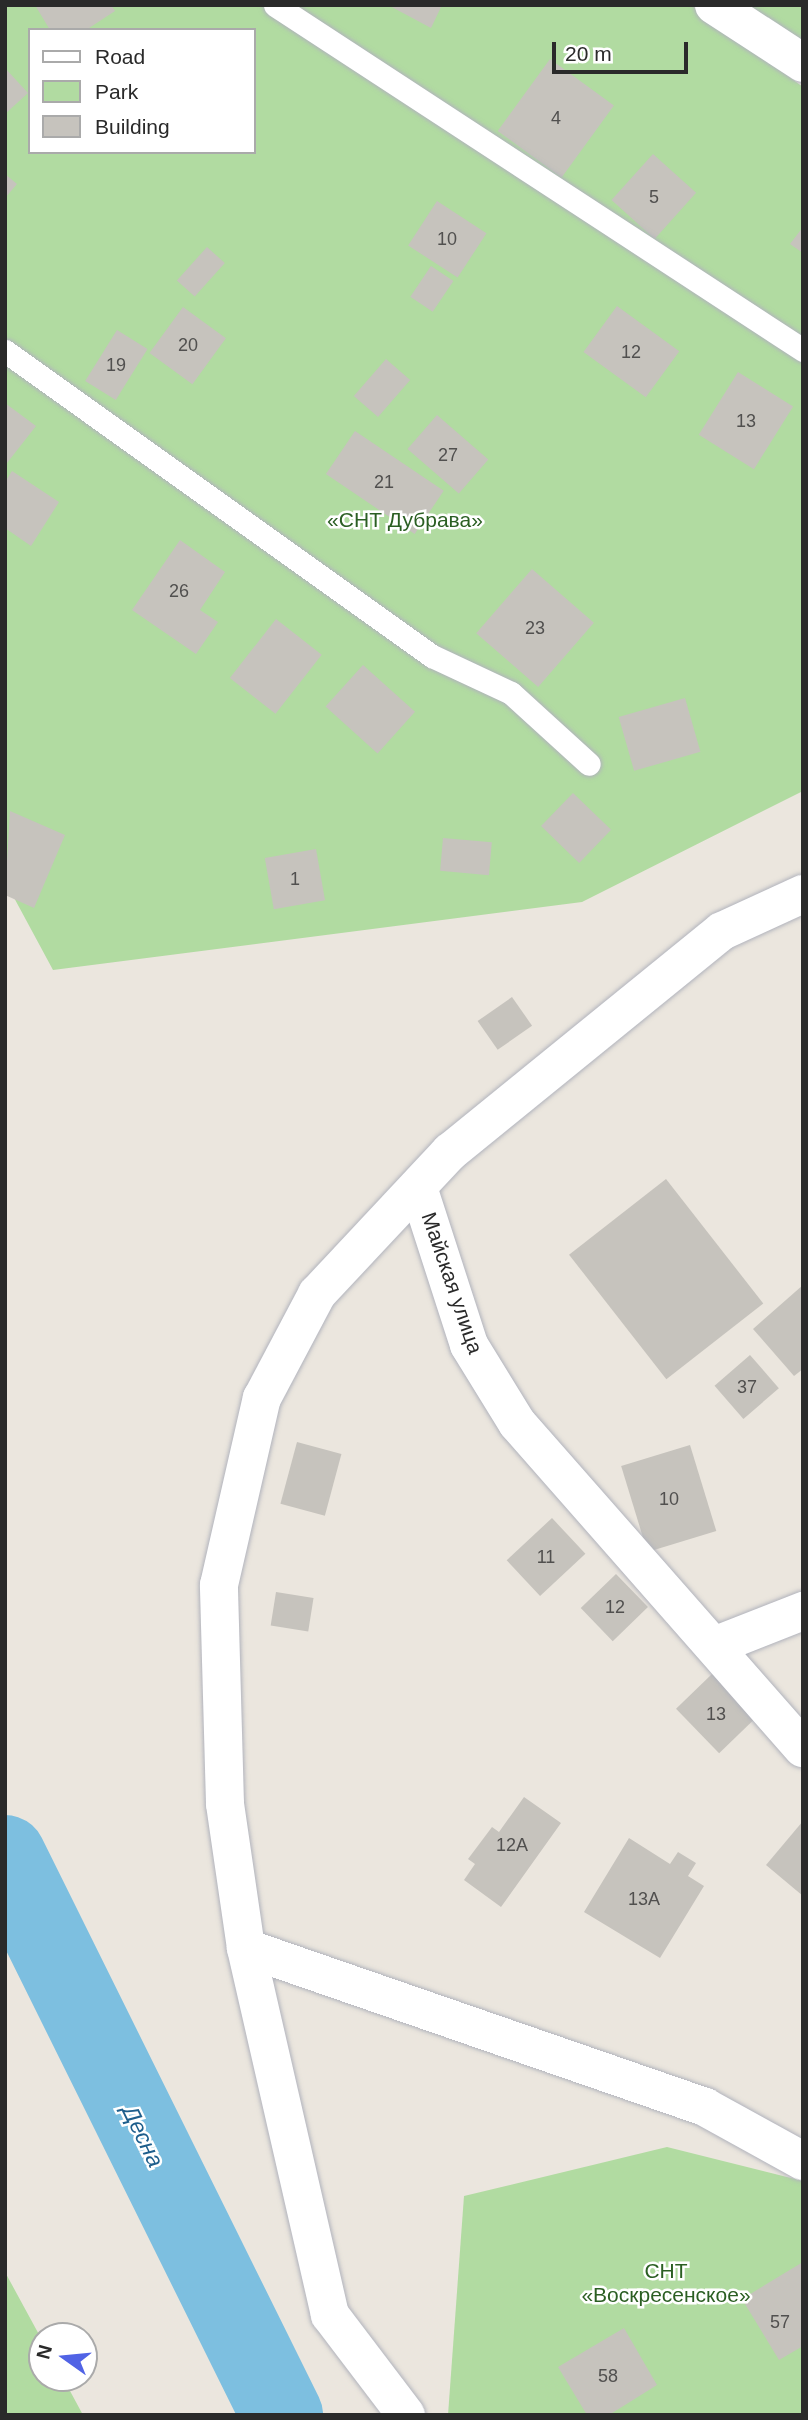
<!DOCTYPE html>
<html>
<head>
<meta charset="utf-8">
<style>
  body { margin:0 }
  #map { position:relative; width:808px; height:2420px; overflow:hidden; background:#ebe6de; font-family:Helvetica,sans-serif }
  div>[style] { position:absolute }
  .green>* { inset:0; background:#b1dba1 }
  .river>* { height:82px; margin:-41px; padding:0 41px; transform-origin:41px; border-radius:41px; background:#7dbfe0 }
  .building>* { inset:0; background:#c6c3bd; transform-origin:0 0 }
  .roads { filter:drop-shadow(0 0 2px #b1b3bc) drop-shadow(0 0 2px #b1b3bc) }
  .service>* { height:23px; margin:-11.5px; padding:0 11.5px; transform-origin:11.5px; border-radius:11.5px; background:#fff }
  .minor>* { height:38px; margin:-19px; padding:0 19px; transform-origin:19px; border-radius:19px; background:#fff }
  .tertiary>* { height:38px; margin:-19px; padding:0 19px; transform-origin:19px; border-radius:19px; background:#fff }
  span { translate:-50% -50%; white-space:nowrap; text-align:center; line-height:1.15; -webkit-text-stroke:5px #fff; paint-order:stroke }
  .number-label { font-size:18px; color:#51504f }
  .number-label span { -webkit-text-stroke-width:0 }
  .park-label { font-size:21px; color:#2b5f23 }
  .street-label { font-size:21px; color:#2a2a2a }
  .water-label { font-size:23px; color:#1d5e8c; font-style:italic }
  .frame { position:absolute; inset:0; border:7px solid #2a2a2a; pointer-events:none }
  .legend { position:absolute; left:28px; top:28px; width:228px; height:126px; box-sizing:border-box; background:#fff; border:2px solid #aaa; margin:0; padding:9px 12px; list-style:none; font-size:21px; color:#2a2a2a }
  .legend li { display:flex; align-items:center; gap:14px; height:35px }
  .legend b { width:35px; border:2px solid #aaa }
  .north { position:absolute; left:28px; top:2322px; width:70px; height:70px; box-sizing:border-box; background:#fff; border:2px solid #aaa; border-radius:50%; rotate:285deg; font-size:19px; font-weight:700; line-height:28px; text-align:center; color:#2a2a2a }
  .north::after { content:''; display:block; margin:auto; width:24px; height:32px; background:#5163e5; clip-path:polygon(50% 0,100% 100%,50% 72%,0 100%) }
  .scale { position:absolute; left:552px; top:42px; width:136px; height:32px; box-sizing:border-box; border:4px solid #2a2a2a; border-top:0; padding-left:9px; font-size:21px; line-height:24px; white-space:nowrap; color:#2a2a2a; -webkit-text-stroke:5px #fff; paint-order:stroke }
</style>
</head>
<body>
<div id="map">
  <div class="green">
    <div style="clip-path:polygon(evenodd,5px 5px,691px 5px,803px 87px,803px 791px,582px 902px,53px 970px,5px 881px,5px 5px,30px 30px,254px 30px,254px 152px,30px 152px,30px 30px)"></div>
    <div style="clip-path:polygon(736px 5px,803px 5px,803px 42px)"></div>
    <div style="clip-path:polygon(667px 2147px,803px 2181px,803px 2415px,448px 2415px,464px 2196px)"></div>
    <div style="clip-path:polygon(5px 2272px,42px 2340px,42px 2378px,63px 2378px,83px 2415px,5px 2415px)"></div>
  </div>
  <div class="river">
    <div style="left:5px;top:1856px;width:624px;rotate:63.64deg"></div>
  </div>
  <div class="building">
    <div style="clip-path:polygon(35px 5px,111px 5px,115px 11px,86px 30px,50px 30px)"></div>
    <div style="clip-path:polygon(388px 5px,442px 5px,431px 28px)"></div>
    <div style="left:550px;top:59px;width:79px;height:89px;rotate:36deg"></div>
    <div style="clip-path:polygon(5px 68px,28px 93px,5px 114px)"></div>
    <div style="left:653px;top:154px;width:58px;height:62px;rotate:42deg"></div>
    <div style="clip-path:polygon(5px 174px,17px 184px,5px 198px)"></div>
    <div style="left:437px;top:201px;width:59px;height:53px;rotate:33deg"></div>
    <div style="clip-path:polygon(803px 227px,803px 253px,790px 244px)"></div>
    <div style="left:207px;top:247px;width:24px;height:45px;rotate:42deg"></div>
    <div style="left:431px;top:266px;width:27px;height:37px;rotate:34deg"></div>
    <div style="left:617px;top:306px;width:77px;height:57px;rotate:36deg"></div>
    <div style="left:183px;top:307px;width:53px;height:57px;rotate:36deg"></div>
    <div style="left:117px;top:330px;width:36px;height:60px;rotate:32deg"></div>
    <div style="left:386px;top:359px;width:32px;height:49px;rotate:41deg"></div>
    <div style="left:738px;top:372px;width:65px;height:74px;rotate:32deg"></div>
    <div style="clip-path:polygon(5px 403px,36px 426px,7px 463px,5px 461px)"></div>
    <div style="left:437px;top:415px;width:68px;height:45px;rotate:41deg"></div>
    <div style="left:355px;top:431px;width:107px;height:52px;rotate:34deg"></div>
    <div style="clip-path:polygon(12px 471px,59px 502px,31px 546px,5px 528px,5px 482px)"></div>
    <div style="clip-path:polygon(180px 540px,225px 572px,200px 610px,218px 622px,196px 654px,132px 610px)"></div>
    <div style="left:532px;top:569px;width:82px;height:85px;rotate:41deg"></div>
    <div style="left:276px;top:619px;width:58px;height:75px;rotate:38deg"></div>
    <div style="left:363px;top:665px;width:70px;height:56px;rotate:42deg"></div>
    <div style="left:685px;top:698px;width:56px;height:69px;rotate:74deg"></div>
    <div style="left:573px;top:793px;width:53px;height:46px;rotate:44deg"></div>
    <div style="clip-path:polygon(10px 811px,65px 835px,34px 908px,5px 895px)"></div>
    <div style="left:443px;top:838px;width:49px;height:33px;rotate:5deg"></div>
    <div style="left:316px;top:849px;width:52px;height:52px;rotate:80deg"></div>
    <div style="left:512px;top:997px;width:35px;height:42px;rotate:55deg"></div>
    <div style="left:666px;top:1179px;width:158px;height:123px;rotate:52deg"></div>
    <div style="clip-path:polygon(803px 1285px,803px 1369px,794px 1376px,753px 1329px)"></div>
    <div style="left:750px;top:1355px;width:44px;height:47px;rotate:49deg"></div>
    <div style="left:297px;top:1442px;width:46px;height:64px;rotate:15deg"></div>
    <div style="left:690px;top:1445px;width:90px;height:72px;rotate:73deg"></div>
    <div style="left:552px;top:1518px;width:49px;height:62px;rotate:47deg"></div>
    <div style="left:616px;top:1574px;width:46px;height:49px;rotate:46deg"></div>
    <div style="left:276px;top:1592px;width:38px;height:34px;rotate:9deg"></div>
    <div style="left:712px;top:1674px;width:62px;height:50px;rotate:46deg"></div>
    <div style="clip-path:polygon(524px 1797px,561px 1823px,501px 1907px,464px 1880px,475px 1864px,468px 1859px,492px 1827px,499px 1832px)"></div>
    <div style="clip-path:polygon(803px 1821px,803px 1896px,766px 1865px)"></div>
    <div style="clip-path:polygon(629px 1838px,670px 1864px,678px 1852px,696px 1863px,688px 1876px,704px 1886px,660px 1958px,584px 1912px)"></div>
    <div style="clip-path:polygon(803px 2262px,803px 2346px,779px 2360px,742px 2299px)"></div>
    <div style="clip-path:polygon(624px 2328px,657px 2385px,609px 2415px,587px 2415px,558px 2367px)"></div>
  </div>
  <div class="roads">
    <div class="service">
      <div style="left:275px;top:5px;width:631px;rotate:33.16deg"></div>
      <div style="left:5px;top:351px;width:525px;rotate:35.54deg"></div>
      <div style="left:432px;top:656px;width:87px;rotate:25.1deg"></div>
      <div style="left:511px;top:693px;width:105px;rotate:42.3deg"></div>
    </div>
    <div class="minor">
      <div style="left:418px;top:1187px;width:166px;rotate:72.1deg"></div>
      <div style="left:469px;top:1345px;width:92px;rotate:58.4deg"></div>
      <div style="left:517px;top:1423px;width:433px;rotate:48.7deg"></div>
      <div style="left:714px;top:1646px;width:96px;rotate:-21.5deg"></div>
      <div style="left:246px;top:1948px;width:486px;rotate:19.1deg"></div>
      <div style="left:705px;top:2107px;width:112px;rotate:28.9deg"></div>
      <div style="left:406px;top:2415px;width:126px;rotate:-127.2deg"></div>
      <div style="left:330px;top:2315px;width:376px;rotate:-102.9deg"></div>
      <div style="left:246px;top:1948px;width:146px;rotate:-98.3deg"></div>
      <div style="left:225px;top:1804px;width:219px;rotate:-91.6deg"></div>
      <div style="left:219px;top:1585px;width:192px;rotate:-77.1deg"></div>
      <div style="left:262px;top:1398px;width:118px;rotate:-62.1deg"></div>
      <div style="left:317px;top:1294px;width:195px;rotate:-46.9deg"></div>
      <div style="left:450px;top:1152px;width:350px;rotate:-39.1deg"></div>
      <div style="left:722px;top:931px;width:89px;rotate:-24.6deg"></div>
    </div>
    <div class="tertiary">
      <div style="left:714px;top:5px;width:106px;rotate:33.1deg"></div>
    </div>
  </div>
  <div class="number-label">
    <span style="left:556px;top:118px">4</span>
    <span style="left:654px;top:197px">5</span>
    <span style="left:447px;top:239px">10</span>
    <span style="left:188px;top:345px">20</span>
    <span style="left:631px;top:352px">12</span>
    <span style="left:116px;top:365px">19</span>
    <span style="left:746px;top:421px">13</span>
    <span style="left:448px;top:455px">27</span>
    <span style="left:384px;top:482px">21</span>
    <span style="left:179px;top:591px">26</span>
    <span style="left:535px;top:628px">23</span>
    <span style="left:295px;top:879px">1</span>
    <span style="left:747px;top:1387px">37</span>
    <span style="left:669px;top:1499px">10</span>
    <span style="left:546px;top:1557px">11</span>
    <span style="left:615px;top:1607px">12</span>
    <span style="left:716px;top:1714px">13</span>
    <span style="left:512px;top:1845px">12А</span>
    <span style="left:644px;top:1899px">13А</span>
    <span style="left:780px;top:2322px">57</span>
    <span style="left:608px;top:2376px">58</span>
  </div>
  <div class="park-label">
    <span style="left:405px;top:520px">«СНТ Дубрава»</span>
    <span style="left:666px;top:2283px">СНТ<br>«Воскресенское»</span>
  </div>
  <div class="street-label">
    <span style="left:452px;top:1283px;rotate:71deg">Майская улица</span>
  </div>
  <div class="water-label">
    <span style="left:143px;top:2136px;rotate:64deg">Десна</span>
  </div>
  <div class="frame"></div>
  <ul class="legend">
  <li><b style="height:9px;background:#fff"></b>Road</li>
  <li><b style="height:19px;background:#b1dba1"></b>Park</li>
  <li><b style="height:19px;background:#c6c3bd"></b>Building</li>
  </ul>
  <div class="north">N</div>
  <div class="scale">20 m</div>
</div>
</body>
</html>
